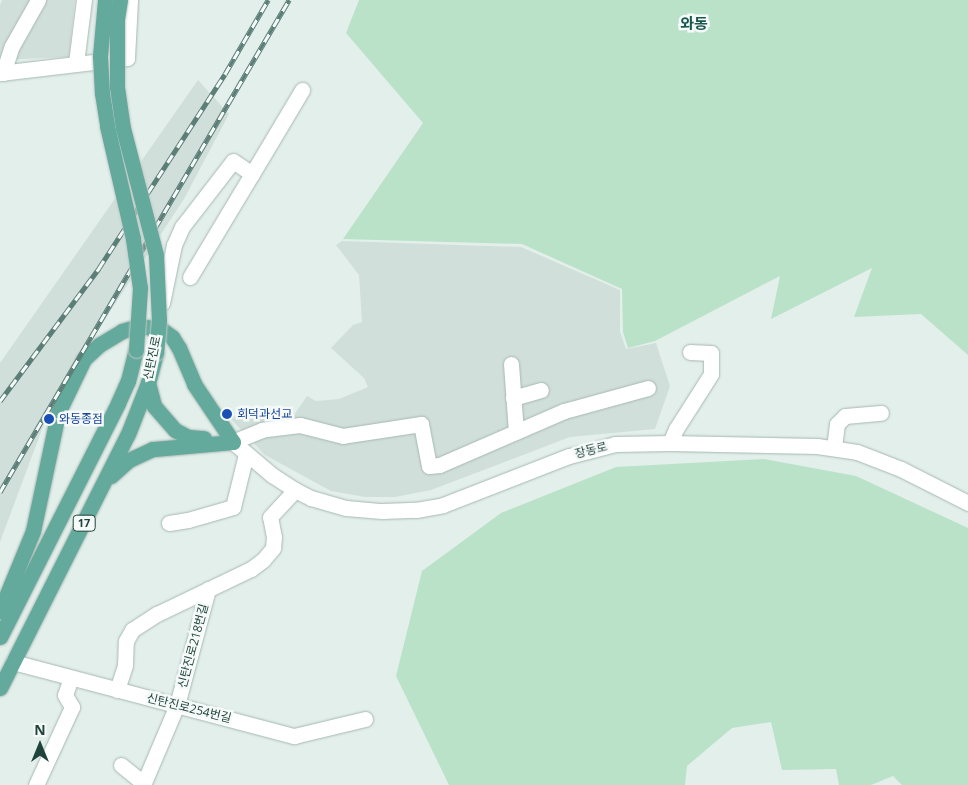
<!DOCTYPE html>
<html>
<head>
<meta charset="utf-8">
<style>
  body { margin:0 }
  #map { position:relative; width:968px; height:785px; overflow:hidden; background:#e3efea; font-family:"Open Sans","Noto Sans KR",sans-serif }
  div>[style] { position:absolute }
  .built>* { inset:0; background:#d1dfda }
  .green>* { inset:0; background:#bae2c8 }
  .roads { filter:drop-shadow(0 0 1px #a5b8b2) drop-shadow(0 0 1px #a5b8b2) }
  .minor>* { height:15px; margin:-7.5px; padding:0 7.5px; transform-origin:7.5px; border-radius:7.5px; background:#fff }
  .major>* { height:15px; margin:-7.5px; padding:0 7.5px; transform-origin:7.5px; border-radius:7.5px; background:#63a99c }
  .rail>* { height:5px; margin-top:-2.5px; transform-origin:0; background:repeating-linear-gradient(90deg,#f5faf8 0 9px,#5b7e77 0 18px); box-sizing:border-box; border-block:1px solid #5b7e77 }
  .bridges { filter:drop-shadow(0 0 1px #c1cac8) drop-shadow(0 0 1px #c1cac8) }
  .major-bridge>* { height:15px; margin:-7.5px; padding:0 7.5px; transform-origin:7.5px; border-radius:7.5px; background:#63a99c }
  .dots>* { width:14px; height:14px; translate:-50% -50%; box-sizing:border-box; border:2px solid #f5faf8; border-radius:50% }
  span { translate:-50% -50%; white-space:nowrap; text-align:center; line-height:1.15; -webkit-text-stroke:5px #f5faf8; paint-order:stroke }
  .shield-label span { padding:1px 4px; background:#f5faf8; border:1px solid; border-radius:4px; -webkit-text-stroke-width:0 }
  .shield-label { font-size:11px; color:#20433c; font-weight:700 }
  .street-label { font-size:12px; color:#20433c }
  .transit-label { font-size:12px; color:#164399 }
  .left { translate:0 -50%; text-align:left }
  .quarter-label { font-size:15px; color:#19584d; font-weight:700 }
  .north { position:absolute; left:15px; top:720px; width:50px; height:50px; -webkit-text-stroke:4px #f5faf8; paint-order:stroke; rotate:0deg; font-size:14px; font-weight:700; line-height:20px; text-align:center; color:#20433c }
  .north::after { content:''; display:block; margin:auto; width:18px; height:22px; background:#20433c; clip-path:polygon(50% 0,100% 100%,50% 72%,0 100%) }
</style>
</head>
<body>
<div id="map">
  <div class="built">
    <div style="clip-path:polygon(2px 0,75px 0,69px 57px,0 60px,0 5px)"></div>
    <div style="clip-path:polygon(198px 80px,229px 114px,184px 199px,86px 348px,44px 424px,0 542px,0 363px)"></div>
    <div style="clip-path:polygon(342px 241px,521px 247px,620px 290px,620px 332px,626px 349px,656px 343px,670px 386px,655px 429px,570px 437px,431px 490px,395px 497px,365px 497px,331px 491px,265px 455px,229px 417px,275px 411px,276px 417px,294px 415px,307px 396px,316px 401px,339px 399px,368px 387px,364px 378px,331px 348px,353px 325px,362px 322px,359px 275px,336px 245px)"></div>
  </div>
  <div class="green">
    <div style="clip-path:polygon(359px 0,968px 0,968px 355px,921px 314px,854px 317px,872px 268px,771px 319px,780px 276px,655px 341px,628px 348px,623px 332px,622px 289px,522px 244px,343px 239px,423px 123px,346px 33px)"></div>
    <div style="clip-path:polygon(764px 459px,856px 476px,968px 528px,968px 785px,902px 785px,893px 776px,871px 785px,839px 785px,836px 769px,782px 770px,771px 722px,732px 728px,687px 766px,685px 785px,449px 785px,396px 676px,422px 571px,501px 513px,616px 467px)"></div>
  </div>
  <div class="roads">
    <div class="minor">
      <div style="left:76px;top:63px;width:64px;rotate:-82.8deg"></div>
      <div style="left:0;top:73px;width:128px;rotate:-6.7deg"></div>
      <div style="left:127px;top:58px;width:58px;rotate:-87deg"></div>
      <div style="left:3px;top:73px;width:28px;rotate:-72deg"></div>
      <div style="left:12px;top:46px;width:53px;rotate:-60.5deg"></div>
      <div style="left:190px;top:277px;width:120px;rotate:-59deg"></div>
      <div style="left:162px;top:303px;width:59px;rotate:-78.3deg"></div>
      <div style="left:174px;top:245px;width:20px;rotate:-66deg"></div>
      <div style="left:182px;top:227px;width:83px;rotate:-52.3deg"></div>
      <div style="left:233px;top:161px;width:23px;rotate:34deg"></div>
      <div style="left:252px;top:174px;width:98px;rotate:-59.2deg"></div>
      <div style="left:511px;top:364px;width:68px;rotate:85.8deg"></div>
      <div style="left:648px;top:388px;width:87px;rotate:164.7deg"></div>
      <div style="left:564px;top:411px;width:136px;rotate:156.6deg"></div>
      <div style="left:439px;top:465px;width:10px;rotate:174deg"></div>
      <div style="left:429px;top:466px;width:43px;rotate:-100.8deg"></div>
      <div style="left:421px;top:424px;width:79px;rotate:171.3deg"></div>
      <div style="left:343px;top:436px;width:44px;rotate:-165.7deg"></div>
      <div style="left:300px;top:425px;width:38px;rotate:173deg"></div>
      <div style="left:262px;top:430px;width:31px;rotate:158deg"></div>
      <div style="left:233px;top:442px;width:51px;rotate:40.2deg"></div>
      <div style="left:272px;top:475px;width:27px;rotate:33deg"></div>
      <div style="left:295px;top:490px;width:18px;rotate:27deg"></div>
      <div style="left:311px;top:498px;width:36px;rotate:16deg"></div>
      <div style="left:346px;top:508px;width:36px;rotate:5deg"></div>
      <div style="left:382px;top:511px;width:34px;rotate:-2deg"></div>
      <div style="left:416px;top:510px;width:27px;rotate:-10deg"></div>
      <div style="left:443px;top:505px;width:135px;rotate:-21.3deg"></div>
      <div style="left:569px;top:456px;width:48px;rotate:-14.6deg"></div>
      <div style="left:615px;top:444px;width:55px;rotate:-1deg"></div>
      <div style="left:670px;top:443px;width:147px;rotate:1.2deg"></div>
      <div style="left:817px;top:446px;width:40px;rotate:8.5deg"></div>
      <div style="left:857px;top:452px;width:47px;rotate:21.1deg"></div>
      <div style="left:901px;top:469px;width:75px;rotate:26.9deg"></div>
      <div style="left:513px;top:398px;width:29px;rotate:-16deg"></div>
      <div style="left:670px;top:443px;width:15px;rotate:-67deg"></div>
      <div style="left:676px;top:429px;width:65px;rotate:-57.5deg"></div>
      <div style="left:711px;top:374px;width:21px;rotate:-90deg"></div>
      <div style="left:711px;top:353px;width:21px;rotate:-177deg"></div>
      <div style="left:834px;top:448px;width:24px;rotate:-83deg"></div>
      <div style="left:837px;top:424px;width:11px;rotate:-45deg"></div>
      <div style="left:845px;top:416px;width:36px;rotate:-5deg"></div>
      <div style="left:169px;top:523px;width:19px;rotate:-9deg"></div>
      <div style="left:188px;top:520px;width:47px;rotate:-16.1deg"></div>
      <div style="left:233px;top:507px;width:55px;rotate:-76.2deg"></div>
      <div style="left:13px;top:662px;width:291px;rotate:14.8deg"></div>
      <div style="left:294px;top:736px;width:73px;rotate:-13.5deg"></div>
      <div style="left:117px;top:690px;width:26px;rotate:-72deg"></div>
      <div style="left:125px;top:665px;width:24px;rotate:-88deg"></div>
      <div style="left:126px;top:641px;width:13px;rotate:-61deg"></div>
      <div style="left:132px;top:630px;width:30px;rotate:-33deg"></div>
      <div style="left:157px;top:614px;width:104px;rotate:-25.6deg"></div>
      <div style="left:251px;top:569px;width:15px;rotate:-37deg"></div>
      <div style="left:263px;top:560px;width:16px;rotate:-50deg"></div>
      <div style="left:273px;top:548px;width:11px;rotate:-85deg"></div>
      <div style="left:274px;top:537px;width:20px;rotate:-101deg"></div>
      <div style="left:270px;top:517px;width:37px;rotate:-47deg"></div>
      <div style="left:121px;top:765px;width:28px;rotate:39deg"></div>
      <div style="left:36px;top:785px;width:86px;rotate:-65.2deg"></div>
      <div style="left:72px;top:707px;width:14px;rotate:-120deg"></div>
      <div style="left:65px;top:695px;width:18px;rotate:-71deg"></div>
      <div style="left:143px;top:785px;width:87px;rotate:-67deg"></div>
      <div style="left:177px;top:705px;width:120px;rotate:-75deg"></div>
    </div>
    <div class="major">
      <div style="left:148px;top:383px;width:24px;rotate:75deg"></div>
      <div style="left:154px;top:406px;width:32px;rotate:49deg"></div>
      <div style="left:175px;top:430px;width:15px;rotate:28deg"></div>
      <div style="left:188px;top:437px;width:16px;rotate:4deg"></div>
      <div style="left:111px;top:476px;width:24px;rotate:-42deg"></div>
      <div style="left:129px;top:460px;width:26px;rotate:-25deg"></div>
      <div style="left:153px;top:449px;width:80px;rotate:-5deg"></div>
      <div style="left:0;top:611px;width:87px;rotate:-67.6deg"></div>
      <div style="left:33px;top:531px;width:121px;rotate:-78deg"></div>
      <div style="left:58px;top:413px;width:60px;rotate:-64.3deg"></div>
      <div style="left:84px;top:359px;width:21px;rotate:-43deg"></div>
      <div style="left:99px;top:345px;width:27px;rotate:-31deg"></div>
      <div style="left:122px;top:331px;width:18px;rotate:-16deg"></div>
      <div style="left:139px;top:326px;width:22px;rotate:8deg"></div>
      <div style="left:161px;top:329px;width:14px;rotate:36deg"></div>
      <div style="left:172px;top:337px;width:13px;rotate:58deg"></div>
      <div style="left:179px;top:348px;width:39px;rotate:67deg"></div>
      <div style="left:194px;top:384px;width:70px;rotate:56.1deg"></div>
      <div style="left:0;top:637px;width:262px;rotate:-63.2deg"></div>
      <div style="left:118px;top:403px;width:24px;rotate:-66deg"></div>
      <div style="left:128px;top:381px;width:32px;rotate:-76deg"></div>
      <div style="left:0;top:688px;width:284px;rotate:-63.3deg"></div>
      <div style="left:128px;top:434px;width:55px;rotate:-68.6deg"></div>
      <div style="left:148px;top:383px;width:31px;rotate:-75deg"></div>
    </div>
  </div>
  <div class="rail">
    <div style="left:0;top:401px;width:166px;rotate:-53.3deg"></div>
    <div style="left:99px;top:268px;width:231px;rotate:-57deg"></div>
    <div style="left:225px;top:74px;width:86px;rotate:-59.8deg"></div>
    <div style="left:0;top:492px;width:571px;rotate:-59.57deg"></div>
  </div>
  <div class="bridges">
    <div class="major-bridge">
      <div style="left:105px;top:0;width:56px;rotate:95.1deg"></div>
      <div style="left:100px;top:56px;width:37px;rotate:87deg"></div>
      <div style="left:102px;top:93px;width:33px;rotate:81deg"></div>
      <div style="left:107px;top:126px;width:116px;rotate:77deg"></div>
      <div style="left:133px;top:239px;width:49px;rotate:81.9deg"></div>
      <div style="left:140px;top:288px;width:62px;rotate:93.7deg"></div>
      <div style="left:120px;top:0;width:20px;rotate:99deg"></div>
      <div style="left:117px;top:20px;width:67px;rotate:90deg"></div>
      <div style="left:117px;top:87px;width:41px;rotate:81.7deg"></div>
      <div style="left:123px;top:128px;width:131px;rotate:75.4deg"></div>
      <div style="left:156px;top:255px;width:65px;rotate:87.4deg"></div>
      <div style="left:159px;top:320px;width:33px;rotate:95deg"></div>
    </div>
  </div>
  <div class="dots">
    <div style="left:227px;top:414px;background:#1a4fb4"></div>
    <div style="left:49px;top:419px;background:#1a4fb4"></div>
  </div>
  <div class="shield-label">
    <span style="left:84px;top:523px">17</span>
  </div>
  <div class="street-label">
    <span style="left:152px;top:358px;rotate:-78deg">신탄진로</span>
    <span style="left:591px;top:450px;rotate:-14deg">장동로</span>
    <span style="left:193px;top:646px;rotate:-75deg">신탄진로218번길</span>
    <span style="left:189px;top:708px;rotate:14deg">신탄진로254번길</span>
  </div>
  <div class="transit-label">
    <span class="left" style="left:237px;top:414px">회덕과선교</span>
    <span class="left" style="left:59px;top:419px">와동종점</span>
  </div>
  <div class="quarter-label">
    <span style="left:694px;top:24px">와동</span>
  </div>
  <div class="north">N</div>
</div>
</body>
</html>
